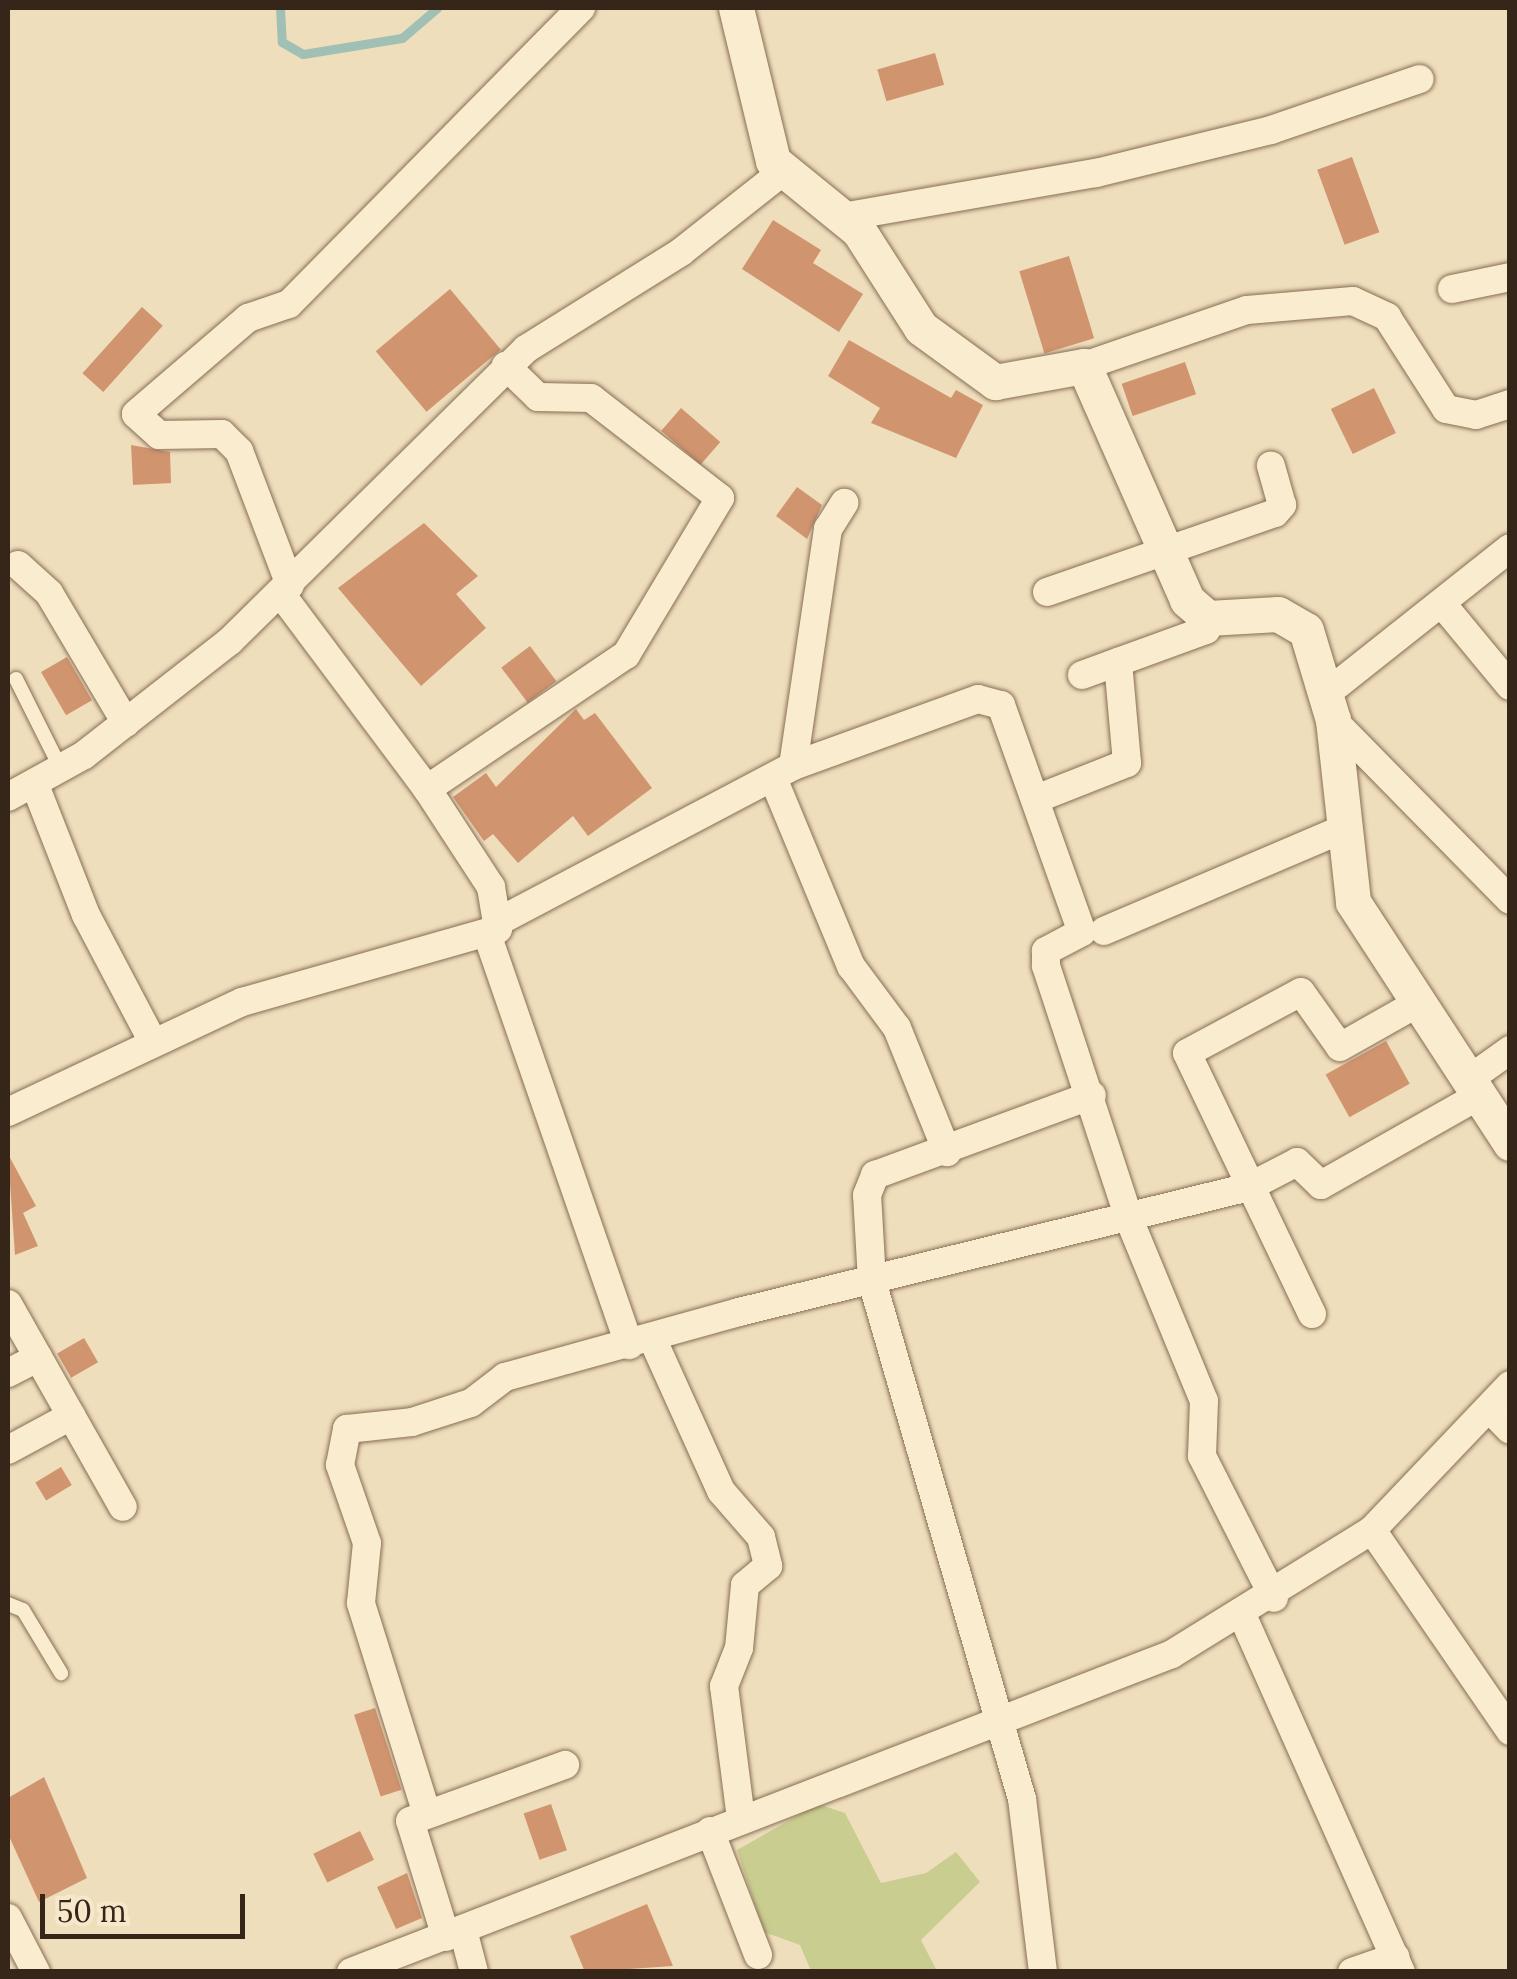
<!DOCTYPE html>
<html>
<head>
<meta charset="utf-8">
<style>
  body { margin:0 }
  #map { position:relative; width:1517px; height:1979px; overflow:hidden; background:#efdebc; font-family:Lora,serif }
  div>[style] { position:absolute }
  .green>* { inset:0; background:#c9cd90 }
  .stream>* { height:9px; margin:-4.5px; padding:0 4.5px; transform-origin:4.5px; border-radius:4.5px; background:#a0c0b5 }
  .building>* { inset:0; background:#d0946f; transform-origin:0 0 }
  .roads { filter:drop-shadow(0 0 2px #876e55) drop-shadow(0 0 2px #876e55) }
  .service>* { height:14px; margin:-7px; padding:0 7px; transform-origin:7px; border-radius:7px; background:#faeccf }
  .minor>* { height:28px; margin:-14px; padding:0 14px; transform-origin:14px; border-radius:14px; background:#faeccf }
  .tertiary>* { height:35px; margin:-17.5px; padding:0 17.5px; transform-origin:17.5px; border-radius:17.5px; background:#faeccf }
  span { translate:-50% -50%; white-space:nowrap; text-align:center; line-height:1.15; -webkit-text-stroke:8px #f7e8cb; paint-order:stroke }
  .frame { position:absolute; inset:0; border:10px solid #36261a; pointer-events:none }
  .scale { position:absolute; left:40px; top:1894px; width:205px; height:45px; box-sizing:border-box; border:5px solid #36261a; border-top:0; padding-left:12px; font-size:30px; line-height:35px; white-space:nowrap; color:#36261a; -webkit-text-stroke:8px #f7e8cb; paint-order:stroke }
</style>
</head>
<body>
<div id="map">
  <div class="green">
    <div style="clip-path:polygon(818px 1804px,845px 1813px,881px 1883px,926px 1873px,956px 1852px,980px 1882px,921px 1940px,937px 1971px,811px 1971px,800px 1945px,764px 1932px,737px 1850px)"></div>
  </div>
  <div class="stream">
    <div style="left:280px;top:8px;width:34px;rotate:87deg"></div>
    <div style="left:282px;top:42px;width:24px;rotate:30deg"></div>
    <div style="left:303px;top:54px;width:100px;rotate:-9.2deg"></div>
    <div style="left:402px;top:38px;width:46px;rotate:-40.6deg"></div>
  </div>
  <div class="building">
    <div style="left:935px;top:53px;width:33px;height:60px;rotate:74deg"></div>
    <div style="left:1352px;top:157px;width:80px;height:37px;rotate:70deg"></div>
    <div style="clip-path:polygon(773px 220px,821px 250px,813px 263px,863px 294px,839px 332px,742px 269px)"></div>
    <div style="left:1069px;top:256px;width:86px;height:52px;rotate:73deg"></div>
    <div style="left:450px;top:289px;width:79px;height:97px;rotate:50deg"></div>
    <div style="left:142px;top:307px;width:28px;height:89px;rotate:42deg"></div>
    <div style="clip-path:polygon(849px 340px,951px 398px,956px 390px,983px 405px,956px 458px,871px 423px,880px 408px,828px 376px)"></div>
    <div style="left:1185px;top:362px;width:34px;height:67px;rotate:71deg"></div>
    <div style="left:1374px;top:388px;width:50px;height:48px;rotate:64deg"></div>
    <div style="left:681px;top:408px;width:52px;height:30px;rotate:41deg"></div>
    <div style="clip-path:polygon(131px 445px,170px 452px,171px 483px,133px 485px)"></div>
    <div style="clip-path:polygon(797px 487px,822px 505px,807px 539px,776px 516px)"></div>
    <div style="clip-path:polygon(424px 523px,478px 576px,456px 594px,486px 628px,421px 686px,338px 588px)"></div>
    <div style="left:530px;top:646px;width:44px;height:36px;rotate:53deg"></div>
    <div style="left:67px;top:657px;width:50px;height:30px;rotate:60deg"></div>
    <div style="clip-path:polygon(576px 709px,584px 720px,595px 713px,652px 788px,588px 836px,573px 816px,518px 863px,493px 834px,484px 841px,453px 797px,486px 773px,496px 787px)"></div>
    <div style="left:1386px;top:1041px;width:49px;height:69px;rotate:61deg"></div>
    <div style="clip-path:polygon(8px 1154px,36px 1206px,23px 1213px,38px 1246px,15px 1255px)"></div>
    <div style="left:84px;top:1338px;width:28px;height:31px;rotate:60deg"></div>
    <div style="left:61px;top:1467px;width:21px;height:30px;rotate:59deg"></div>
    <div style="left:375px;top:1708px;width:86px;height:22px;rotate:72deg"></div>
    <div style="clip-path:polygon(44px 1777px,87px 1878px,39px 1902px,8px 1834px,8px 1798px)"></div>
    <div style="left:551px;top:1804px;width:49px;height:29px;rotate:71deg"></div>
    <div style="left:360px;top:1831px;width:32px;height:52px;rotate:64deg"></div>
    <div style="clip-path:polygon(407px 1873px,422px 1918px,396px 1929px,377px 1887px)"></div>
    <div style="clip-path:polygon(647px 1904px,673px 1966px,585px 1972px,570px 1936px)"></div>
  </div>
  <div class="roads">
    <div class="service">
      <div style="left:16px;top:679px;width:101px;rotate:63.4deg"></div>
      <div style="left:8px;top:1604px;width:16px;rotate:22deg"></div>
      <div style="left:23px;top:1610px;width:74px;rotate:58.9deg"></div>
    </div>
    <div class="minor">
      <div style="left:843px;top:217px;width:257px;rotate:-9.9deg"></div>
      <div style="left:1096px;top:173px;width:180px;rotate:-13.8deg"></div>
      <div style="left:1271px;top:130px;width:157px;rotate:-18.9deg"></div>
      <div style="left:1452px;top:289px;width:59px;rotate:-11.7deg"></div>
      <div style="left:1084px;top:366px;width:172px;rotate:-19deg"></div>
      <div style="left:1247px;top:310px;width:106px;rotate:-4.9deg"></div>
      <div style="left:1353px;top:301px;width:38px;rotate:25deg"></div>
      <div style="left:1387px;top:317px;width:109px;rotate:57.3deg"></div>
      <div style="left:1446px;top:409px;width:31px;rotate:11deg"></div>
      <div style="left:1476px;top:415px;width:36px;rotate:-18deg"></div>
      <div style="left:18px;top:565px;width:42px;rotate:42.1deg"></div>
      <div style="left:49px;top:593px;width:151px;rotate:59.4deg"></div>
      <div style="left:290px;top:585px;width:143px;rotate:-110.8deg"></div>
      <div style="left:239px;top:451px;width:24px;rotate:-135deg"></div>
      <div style="left:222px;top:434px;width:63px;rotate:179.1deg"></div>
      <div style="left:159px;top:435px;width:31px;rotate:-138deg"></div>
      <div style="left:136px;top:414px;width:148px;rotate:-40.6deg"></div>
      <div style="left:248px;top:318px;width:43px;rotate:-18.9deg"></div>
      <div style="left:289px;top:304px;width:416px;rotate:-45.4deg"></div>
      <div style="left:1047px;top:592px;width:241px;rotate:-19.1deg"></div>
      <div style="left:1275px;top:513px;width:11px;rotate:-49deg"></div>
      <div style="left:1282px;top:505px;width:41px;rotate:-105.8deg"></div>
      <div style="left:1443px;top:605px;width:105px;rotate:50.4deg"></div>
      <div style="left:1082px;top:675px;width:38px;rotate:-20deg"></div>
      <div style="left:1327px;top:693px;width:233px;rotate:-38.4deg"></div>
      <div style="left:1333px;top:720px;width:252px;rotate:45.5deg"></div>
      <div style="left:793px;top:766px;width:197px;rotate:-19.9deg"></div>
      <div style="left:978px;top:699px;width:24px;rotate:15deg"></div>
      <div style="left:1001px;top:705px;width:241px;rotate:70.4deg"></div>
      <div style="left:1082px;top:932px;width:41px;rotate:152.2deg"></div>
      <div style="left:1046px;top:951px;width:15px;rotate:90deg"></div>
      <div style="left:1046px;top:966px;width:266px;rotate:71.8deg"></div>
      <div style="left:1129px;top:1219px;width:197px;rotate:67.6deg"></div>
      <div style="left:1204px;top:1401px;width:55px;rotate:92.1deg"></div>
      <div style="left:1202px;top:1456px;width:159px;rotate:63.1deg"></div>
      <div style="left:773px;top:778px;width:204px;rotate:67.5deg"></div>
      <div style="left:851px;top:966px;width:77px;rotate:53.4deg"></div>
      <div style="left:897px;top:1028px;width:134px;rotate:68deg"></div>
      <div style="left:35px;top:785px;width:140px;rotate:68.6deg"></div>
      <div style="left:86px;top:915px;width:141px;rotate:62.2deg"></div>
      <div style="left:427px;top:789px;width:240px;rotate:-34deg"></div>
      <div style="left:626px;top:655px;width:183px;rotate:-59.1deg"></div>
      <div style="left:720px;top:498px;width:163px;rotate:-142.2deg"></div>
      <div style="left:591px;top:398px;width:53px;rotate:-178.9deg"></div>
      <div style="left:538px;top:397px;width:45px;rotate:-135.9deg"></div>
      <div style="left:8px;top:797px;width:87px;rotate:-28.9deg"></div>
      <div style="left:84px;top:755px;width:185px;rotate:-38deg"></div>
      <div style="left:230px;top:641px;width:416px;rotate:-44.6deg"></div>
      <div style="left:526px;top:349px;width:183px;rotate:-32deg"></div>
      <div style="left:681px;top:252px;width:127px;rotate:-38.3deg"></div>
      <div style="left:1036px;top:799px;width:98px;rotate:-21.6deg"></div>
      <div style="left:1127px;top:763px;width:101px;rotate:-95.1deg"></div>
      <div style="left:1118px;top:662px;width:94px;rotate:-20deg"></div>
      <div style="left:1206px;top:630px;width:12px;rotate:-81deg"></div>
      <div style="left:503px;top:919px;width:328px;rotate:-27.8deg"></div>
      <div style="left:793px;top:766px;width:240px;rotate:-81.6deg"></div>
      <div style="left:828px;top:529px;width:31px;rotate:-58deg"></div>
      <div style="left:1104px;top:931px;width:255px;rotate:-23.1deg"></div>
      <div style="left:488px;top:937px;width:432px;rotate:70.9deg"></div>
      <div style="left:1468px;top:1080px;width:52px;rotate:-35.5deg"></div>
      <div style="left:8px;top:1112px;width:259px;rotate:-25.2deg"></div>
      <div style="left:242px;top:1002px;width:266px;rotate:-15.9deg"></div>
      <div style="left:498px;top:929px;width:43px;rotate:-99.5deg"></div>
      <div style="left:491px;top:887px;width:117px;rotate:-123.1deg"></div>
      <div style="left:427px;top:789px;width:244px;rotate:-126.8deg"></div>
      <div style="left:8px;top:1304px;width:233px;rotate:60.5deg"></div>
      <div style="left:1312px;top:1314px;width:289px;rotate:-115.6deg"></div>
      <div style="left:1187px;top:1053px;width:129px;rotate:-28.2deg"></div>
      <div style="left:1301px;top:992px;width:67px;rotate:54.7deg"></div>
      <div style="left:1340px;top:1047px;width:87px;rotate:-29.5deg"></div>
      <div style="left:652px;top:1338px;width:168px;rotate:65.7deg"></div>
      <div style="left:721px;top:1491px;width:61px;rotate:49deg"></div>
      <div style="left:761px;top:1537px;width:30px;rotate:76deg"></div>
      <div style="left:768px;top:1566px;width:30px;rotate:140deg"></div>
      <div style="left:745px;top:1585px;width:63px;rotate:95.4deg"></div>
      <div style="left:739px;top:1648px;width:41px;rotate:111.5deg"></div>
      <div style="left:724px;top:1686px;width:134px;rotate:82.7deg"></div>
      <div style="left:8px;top:1373px;width:34px;rotate:-27deg"></div>
      <div style="left:1489px;top:1408px;width:30px;rotate:46deg"></div>
      <div style="left:8px;top:1450px;width:72px;rotate:-28.4deg"></div>
      <div style="left:1372px;top:1530px;width:244px;rotate:55.5deg"></div>
      <div style="left:1243px;top:1617px;width:389px;rotate:66deg"></div>
      <div style="left:426px;top:1811px;width:218px;rotate:-107.4deg"></div>
      <div style="left:361px;top:1603px;width:60px;rotate:-84.3deg"></div>
      <div style="left:367px;top:1543px;width:83px;rotate:-109.1deg"></div>
      <div style="left:340px;top:1465px;width:37px;rotate:-79deg"></div>
      <div style="left:347px;top:1429px;width:65px;rotate:-6.1deg"></div>
      <div style="left:412px;top:1422px;width:62px;rotate:-17.9deg"></div>
      <div style="left:471px;top:1403px;width:43px;rotate:-37.4deg"></div>
      <div style="left:505px;top:1377px;width:243px;rotate:-15.5deg"></div>
      <div style="left:739px;top:1312px;width:525px;rotate:-13.77deg"></div>
      <div style="left:1249px;top:1187px;width:54px;rotate:-27.5deg"></div>
      <div style="left:1297px;top:1162px;width:33px;rotate:44deg"></div>
      <div style="left:1321px;top:1185px;width:180px;rotate:-29.5deg"></div>
      <div style="left:710px;top:1831px;width:133px;rotate:68.8deg"></div>
      <div style="left:8px;top:1918px;width:61px;rotate:62.6deg"></div>
      <div style="left:463px;top:1930px;width:43px;rotate:75.3deg"></div>
      <div style="left:446px;top:1937px;width:121px;rotate:-107.2deg"></div>
      <div style="left:410px;top:1821px;width:165px;rotate:-19.9deg"></div>
      <div style="left:351px;top:1972px;width:880px;rotate:-21.17deg"></div>
      <div style="left:1172px;top:1654px;width:235px;rotate:-31.8deg"></div>
      <div style="left:1372px;top:1530px;width:200px;rotate:-46.4deg"></div>
      <div style="left:1043px;top:1972px;width:174px;rotate:-96.9deg"></div>
      <div style="left:1022px;top:1799px;width:539px;rotate:-106.15deg"></div>
      <div style="left:872px;top:1281px;width:86px;rotate:-93.3deg"></div>
      <div style="left:867px;top:1195px;width:22px;rotate:-68deg"></div>
      <div style="left:875px;top:1175px;width:231px;rotate:-20.2deg"></div>
      <div style="left:1352px;top:1972px;width:46px;rotate:-19.2deg"></div>
    </div>
    <div class="tertiary">
      <div style="left:736px;top:8px;width:157px;rotate:76.4deg"></div>
      <div style="left:773px;top:161px;width:111px;rotate:39.1deg"></div>
      <div style="left:859px;top:231px;width:115px;rotate:57.4deg"></div>
      <div style="left:921px;top:328px;width:92px;rotate:36.1deg"></div>
      <div style="left:995px;top:382px;width:90px;rotate:-10.2deg"></div>
      <div style="left:1084px;top:366px;width:256px;rotate:66.2deg"></div>
      <div style="left:1187px;top:600px;width:28px;rotate:41deg"></div>
      <div style="left:1208px;top:618px;width:70px;rotate:-3.3deg"></div>
      <div style="left:1278px;top:614px;width:32px;rotate:30deg"></div>
      <div style="left:1306px;top:630px;width:94px;rotate:73.3deg"></div>
      <div style="left:1333px;top:720px;width:183px;rotate:83.7deg"></div>
      <div style="left:1353px;top:902px;width:288px;rotate:56.9deg"></div>
    </div>
  </div>
  <div class="frame"></div>
  <div class="scale">50 m</div>
</div>
</body>
</html>
